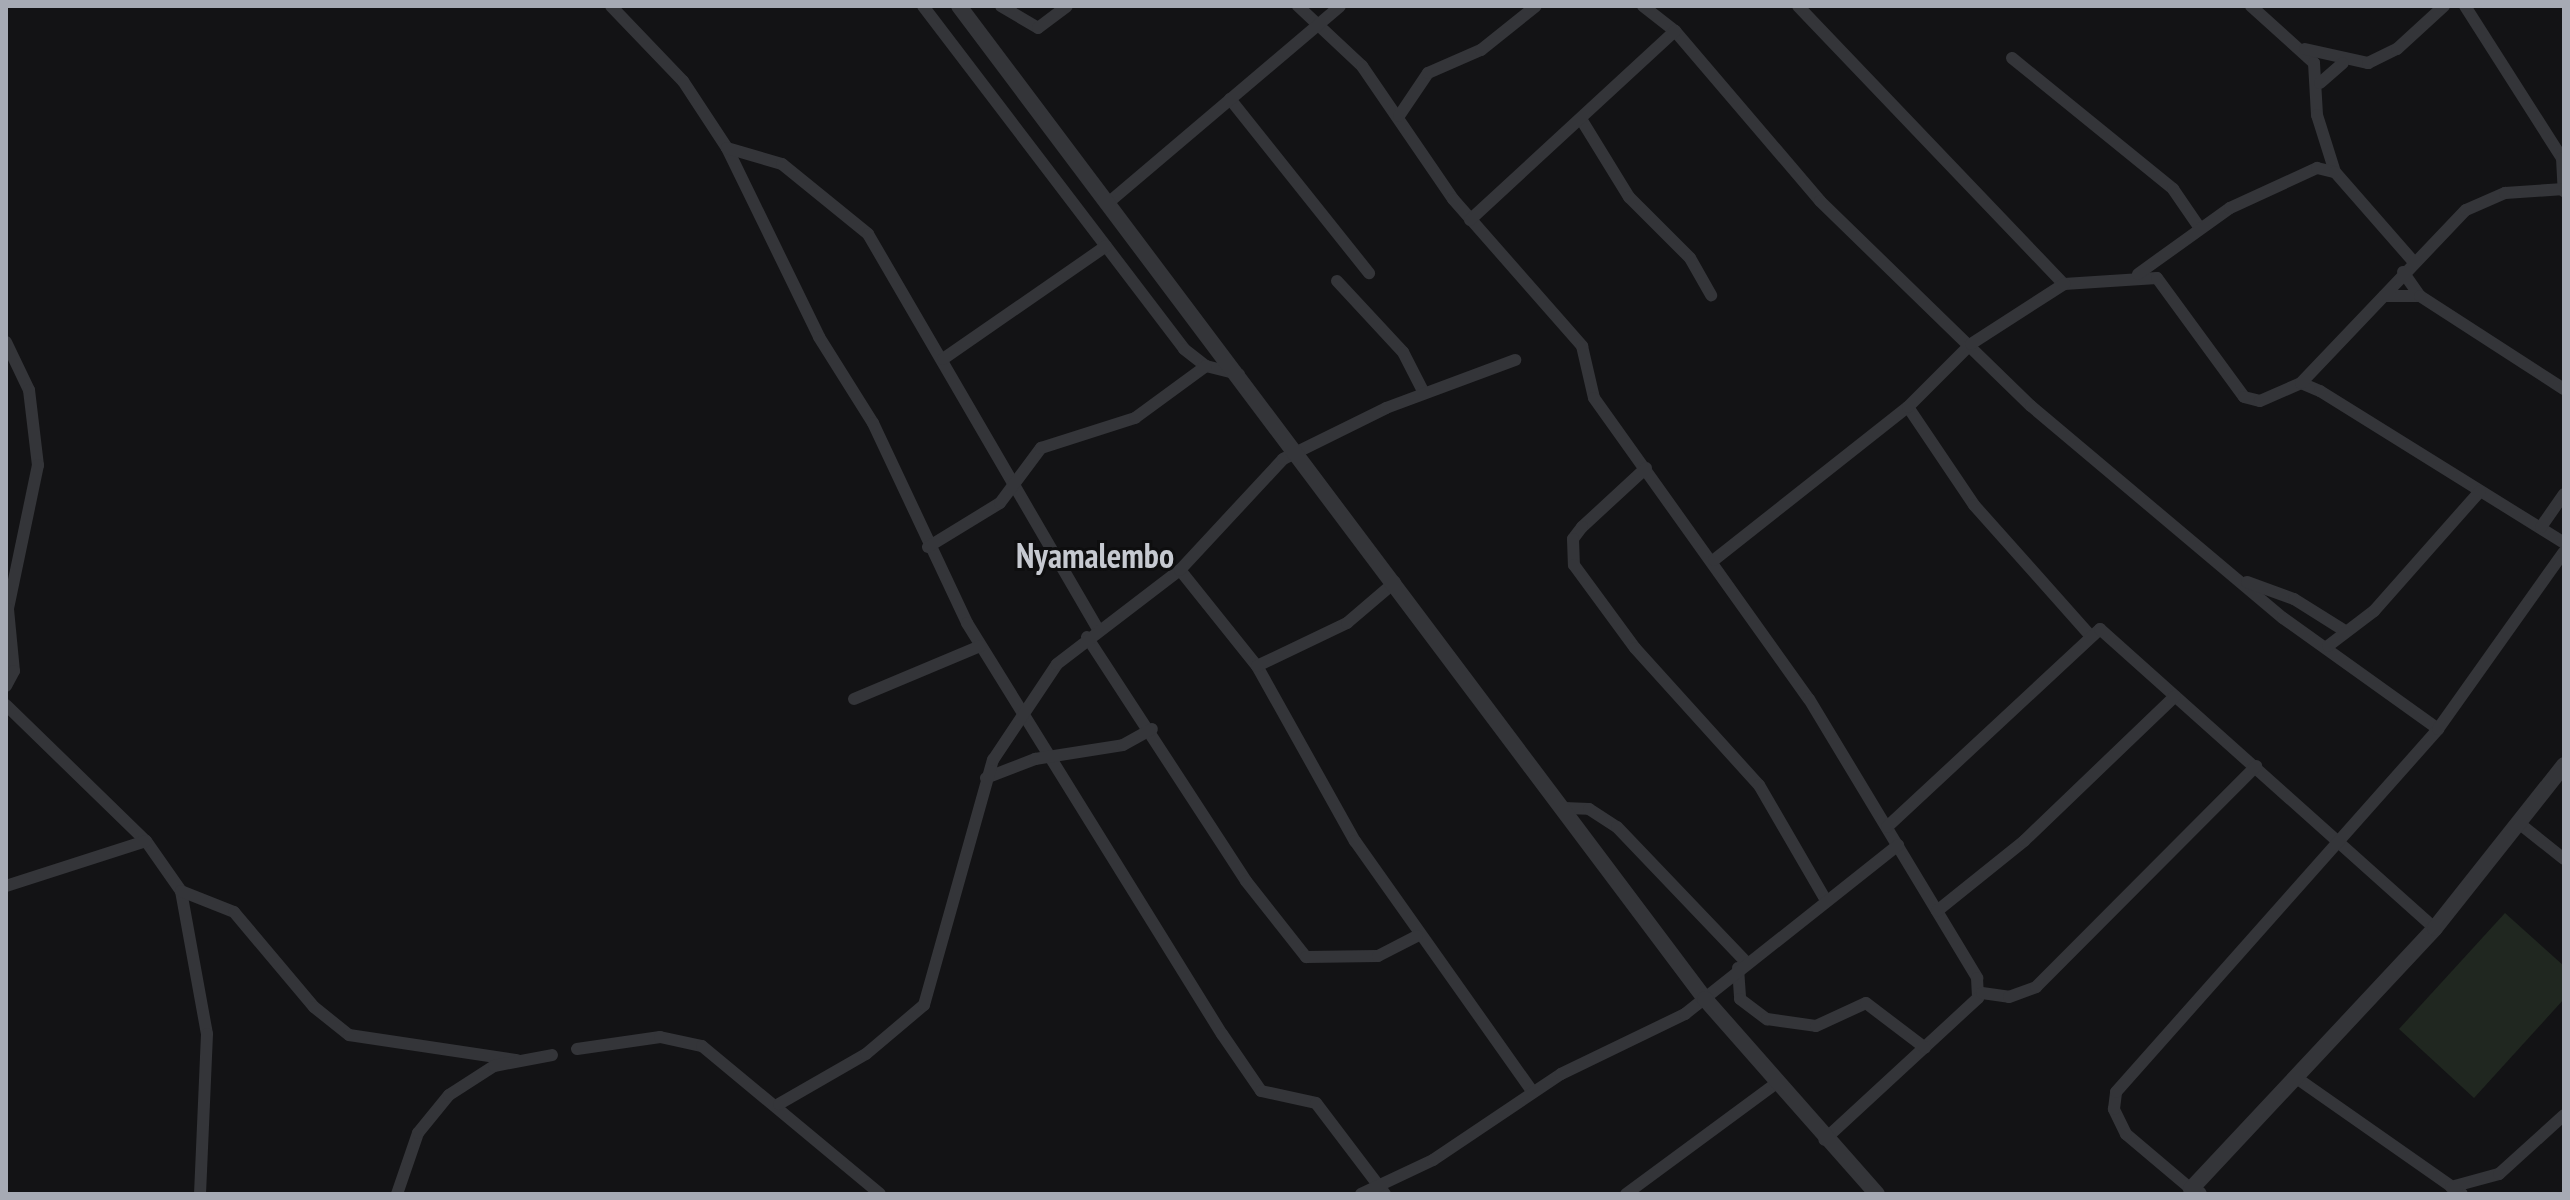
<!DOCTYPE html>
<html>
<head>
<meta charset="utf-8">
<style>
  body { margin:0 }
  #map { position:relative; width:2570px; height:1200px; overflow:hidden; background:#131315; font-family:"PT Sans Narrow",sans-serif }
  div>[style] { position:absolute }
  .green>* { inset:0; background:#202720 }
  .minor>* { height:12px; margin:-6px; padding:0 6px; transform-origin:6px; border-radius:6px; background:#343539 }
  .tertiary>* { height:16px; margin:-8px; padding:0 8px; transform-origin:8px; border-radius:8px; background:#343539 }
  span { translate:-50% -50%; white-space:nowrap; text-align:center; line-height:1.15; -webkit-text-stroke:6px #0e0e0f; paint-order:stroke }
  .quarter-label { font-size:34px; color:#c6c9d0; font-weight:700 }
  .frame { position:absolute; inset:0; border:8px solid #a6aab4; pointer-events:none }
</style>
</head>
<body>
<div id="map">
  <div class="green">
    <div style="clip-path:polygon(2505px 913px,2564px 966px,2564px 999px,2474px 1098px,2399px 1029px)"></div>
  </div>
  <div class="minor">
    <div style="left:611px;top:6px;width:104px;rotate:46.2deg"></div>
    <div style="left:683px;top:81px;width:80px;rotate:56.7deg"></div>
    <div style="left:727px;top:148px;width:210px;rotate:64deg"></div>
    <div style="left:819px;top:337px;width:102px;rotate:57.9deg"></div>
    <div style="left:873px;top:423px;width:221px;rotate:64.8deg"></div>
    <div style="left:967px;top:623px;width:484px;rotate:58.2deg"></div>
    <div style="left:1222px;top:1034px;width:69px;rotate:55.6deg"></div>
    <div style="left:1261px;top:1091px;width:56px;rotate:12.3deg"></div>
    <div style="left:1316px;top:1103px;width:114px;rotate:52.8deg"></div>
    <div style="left:923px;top:6px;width:431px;rotate:52.7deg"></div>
    <div style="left:1184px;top:349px;width:28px;rotate:38deg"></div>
    <div style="left:1206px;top:366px;width:34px;rotate:14deg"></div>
    <div style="left:1001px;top:6px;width:43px;rotate:30.7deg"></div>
    <div style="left:1038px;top:28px;width:36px;rotate:-37deg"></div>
    <div style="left:1298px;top:6px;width:88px;rotate:43.2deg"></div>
    <div style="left:1362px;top:66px;width:161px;rotate:55.6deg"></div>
    <div style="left:1453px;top:199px;width:196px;rotate:48.7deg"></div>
    <div style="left:1582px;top:346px;width:53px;rotate:77deg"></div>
    <div style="left:1594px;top:398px;width:370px;rotate:54.5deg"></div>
    <div style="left:1809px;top:699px;width:326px;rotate:58.9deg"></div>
    <div style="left:1977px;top:978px;width:20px;rotate:87deg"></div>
    <div style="left:1978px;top:998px;width:209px;rotate:137.3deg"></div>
    <div style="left:1643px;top:6px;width:41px;rotate:38deg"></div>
    <div style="left:1675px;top:31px;width:223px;rotate:49.5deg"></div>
    <div style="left:1820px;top:201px;width:294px;rotate:44.2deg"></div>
    <div style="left:2031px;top:406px;width:329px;rotate:40.1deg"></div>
    <div style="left:2283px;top:618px;width:191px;rotate:35.6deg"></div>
    <div style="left:1798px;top:6px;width:385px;rotate:46.3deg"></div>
    <div style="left:2064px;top:284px;width:93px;rotate:-3.7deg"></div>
    <div style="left:2157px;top:278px;width:147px;rotate:53.8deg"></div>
    <div style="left:2244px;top:397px;width:16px;rotate:14deg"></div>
    <div style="left:2260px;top:401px;width:45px;rotate:-23.7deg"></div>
    <div style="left:2301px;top:383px;width:21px;rotate:23deg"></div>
    <div style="left:2320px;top:391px;width:287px;rotate:31.9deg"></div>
    <div style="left:2251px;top:6px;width:85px;rotate:42.1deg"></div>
    <div style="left:2314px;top:63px;width:52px;rotate:86.7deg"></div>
    <div style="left:2317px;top:115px;width:60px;rotate:72.5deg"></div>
    <div style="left:2465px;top:6px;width:180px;rotate:57.5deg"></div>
    <div style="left:2562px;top:158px;width:33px;rotate:87deg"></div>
    <div style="left:2305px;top:49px;width:65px;rotate:12.5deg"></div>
    <div style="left:2368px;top:63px;width:32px;rotate:-26deg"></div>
    <div style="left:2397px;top:49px;width:64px;rotate:-42.5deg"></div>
    <div style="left:2012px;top:58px;width:208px;rotate:39.1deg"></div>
    <div style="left:2173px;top:189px;width:46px;rotate:55.6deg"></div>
    <div style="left:2320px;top:83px;width:30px;rotate:-41deg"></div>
    <div style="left:1230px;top:99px;width:223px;rotate:51.4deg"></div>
    <div style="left:1399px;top:116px;width:52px;rotate:-56deg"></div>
    <div style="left:1428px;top:73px;width:58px;rotate:-23.5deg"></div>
    <div style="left:1481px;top:50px;width:70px;rotate:-38.7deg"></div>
    <div style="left:1581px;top:119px;width:92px;rotate:58.4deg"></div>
    <div style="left:1629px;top:197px;width:86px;rotate:45deg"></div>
    <div style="left:1690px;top:258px;width:43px;rotate:60.4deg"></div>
    <div style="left:727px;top:148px;width:57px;rotate:16.2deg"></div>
    <div style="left:782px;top:164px;width:111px;rotate:39.1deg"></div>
    <div style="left:868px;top:234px;width:457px;rotate:59.8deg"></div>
    <div style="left:1108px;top:203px;width:304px;rotate:-40.3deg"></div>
    <div style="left:1470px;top:220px;width:279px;rotate:-42.7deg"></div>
    <div style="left:2403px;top:272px;width:29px;rotate:55deg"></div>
    <div style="left:2138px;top:274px;width:113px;rotate:-35.7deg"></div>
    <div style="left:2230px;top:208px;width:96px;rotate:-24.7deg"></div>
    <div style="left:2317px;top:168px;width:18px;rotate:13deg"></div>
    <div style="left:2335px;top:172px;width:118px;rotate:48.8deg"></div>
    <div style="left:1337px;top:281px;width:97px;rotate:47.1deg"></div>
    <div style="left:1403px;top:352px;width:46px;rotate:62.9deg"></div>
    <div style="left:2384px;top:296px;width:36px"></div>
    <div style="left:2420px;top:296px;width:171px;rotate:32.9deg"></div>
    <div style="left:6px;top:342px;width:53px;rotate:64.4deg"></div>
    <div style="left:29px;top:390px;width:76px;rotate:83.2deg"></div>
    <div style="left:38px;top:465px;width:147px;rotate:101.8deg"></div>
    <div style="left:8px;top:609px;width:62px;rotate:84.5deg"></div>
    <div style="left:14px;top:671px;width:17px;rotate:118deg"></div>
    <div style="left:943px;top:359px;width:198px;rotate:-34.7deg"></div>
    <div style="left:2301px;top:383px;width:239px;rotate:-46.4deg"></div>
    <div style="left:2466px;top:210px;width:43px;rotate:-23.6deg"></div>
    <div style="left:2505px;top:193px;width:59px;rotate:-3.9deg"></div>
    <div style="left:1908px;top:407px;width:118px;rotate:56deg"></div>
    <div style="left:1974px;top:505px;width:173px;rotate:48.3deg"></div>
    <div style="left:1646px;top:468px;width:87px;rotate:137.3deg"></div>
    <div style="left:1582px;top:527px;width:15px;rotate:127deg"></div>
    <div style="left:1573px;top:539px;width:26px;rotate:88deg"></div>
    <div style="left:1574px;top:565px;width:103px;rotate:53.7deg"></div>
    <div style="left:1635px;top:648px;width:185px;rotate:47.9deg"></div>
    <div style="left:1759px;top:785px;width:129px;rotate:59.9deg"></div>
    <div style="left:2541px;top:527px;width:40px;rotate:-55.1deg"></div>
    <div style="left:928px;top:547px;width:84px;rotate:-31.4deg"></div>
    <div style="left:1000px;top:503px;width:69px;rotate:-53.3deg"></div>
    <div style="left:1041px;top:448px;width:99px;rotate:-17.7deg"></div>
    <div style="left:1135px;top:418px;width:88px;rotate:-36.2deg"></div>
    <div style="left:1714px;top:560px;width:247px;rotate:-38.3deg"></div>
    <div style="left:1908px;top:407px;width:89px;rotate:-45deg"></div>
    <div style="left:1971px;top:344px;width:111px;rotate:-32.8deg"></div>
    <div style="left:1180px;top:570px;width:123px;rotate:51.3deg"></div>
    <div style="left:1257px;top:666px;width:201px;rotate:60.8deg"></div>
    <div style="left:1355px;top:841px;width:306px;rotate:54.7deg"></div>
    <div style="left:2247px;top:582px;width:50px;rotate:19.9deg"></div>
    <div style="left:2294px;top:599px;width:60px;rotate:32.1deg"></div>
    <div style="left:1087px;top:637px;width:291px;rotate:56.9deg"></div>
    <div style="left:1246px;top:881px;width:97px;rotate:51.7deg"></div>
    <div style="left:1306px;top:957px;width:72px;rotate:-0.8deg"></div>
    <div style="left:1378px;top:956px;width:44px;rotate:-27.1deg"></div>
    <div style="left:2328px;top:646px;width:58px;rotate:-37.3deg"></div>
    <div style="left:2374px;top:611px;width:160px;rotate:-48.5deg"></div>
    <div style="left:1257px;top:666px;width:100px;rotate:-25.5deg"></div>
    <div style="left:1347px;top:623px;width:63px;rotate:-40.5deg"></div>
    <div style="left:854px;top:699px;width:137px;rotate:-22.8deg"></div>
    <div style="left:6px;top:705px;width:195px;rotate:44.2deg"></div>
    <div style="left:146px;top:841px;width:61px;rotate:55deg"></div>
    <div style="left:181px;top:891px;width:145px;rotate:79.7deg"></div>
    <div style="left:207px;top:1034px;width:160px;rotate:92.5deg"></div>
    <div style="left:986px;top:778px;width:53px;rotate:-21.2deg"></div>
    <div style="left:1035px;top:759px;width:89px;rotate:-9deg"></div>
    <div style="left:1123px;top:745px;width:33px;rotate:-29deg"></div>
    <div style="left:1564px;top:808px;width:25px;rotate:2deg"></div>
    <div style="left:1589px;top:809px;width:33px;rotate:33deg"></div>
    <div style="left:1617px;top:827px;width:185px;rotate:46.3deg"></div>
    <div style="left:2520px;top:824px;width:56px;rotate:38.5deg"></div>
    <div style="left:1887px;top:827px;width:291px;rotate:-42.9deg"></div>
    <div style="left:2100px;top:629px;width:449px;rotate:41.8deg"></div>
    <div style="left:6px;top:886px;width:147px;rotate:-17.8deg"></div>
    <div style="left:181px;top:891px;width:57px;rotate:21.6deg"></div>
    <div style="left:234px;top:912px;width:124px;rotate:49.9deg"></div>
    <div style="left:314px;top:1007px;width:45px;rotate:38.7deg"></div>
    <div style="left:349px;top:1035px;width:170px;rotate:8.5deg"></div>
    <div style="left:1937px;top:911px;width:112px;rotate:-38.8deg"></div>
    <div style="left:2024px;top:841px;width:209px;rotate:-43.8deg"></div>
    <div style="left:1738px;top:968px;width:31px;rotate:86deg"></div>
    <div style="left:1740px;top:999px;width:34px;rotate:37deg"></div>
    <div style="left:1767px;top:1019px;width:49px;rotate:8.1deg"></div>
    <div style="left:1816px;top:1026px;width:55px;rotate:-24.7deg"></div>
    <div style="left:1866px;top:1003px;width:74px;rotate:37.3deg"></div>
    <div style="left:1982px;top:993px;width:27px;rotate:8deg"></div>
    <div style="left:2009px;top:997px;width:29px;rotate:-20deg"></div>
    <div style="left:2036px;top:987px;width:312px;rotate:-45.1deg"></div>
    <div style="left:577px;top:1049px;width:84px;rotate:-8.2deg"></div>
    <div style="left:660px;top:1037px;width:43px;rotate:12.1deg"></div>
    <div style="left:702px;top:1046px;width:231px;rotate:39.7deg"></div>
    <div style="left:2298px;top:1079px;width:200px;rotate:35deg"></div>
    <div style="left:779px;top:1104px;width:100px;rotate:-29.9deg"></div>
    <div style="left:866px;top:1054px;width:76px;rotate:-40.2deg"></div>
    <div style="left:924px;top:1005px;width:255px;rotate:-74.3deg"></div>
    <div style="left:993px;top:760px;width:115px;rotate:-56.3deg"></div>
    <div style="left:1057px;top:664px;width:155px;rotate:-37.4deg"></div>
    <div style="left:1180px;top:570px;width:151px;rotate:-47.1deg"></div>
    <div style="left:1283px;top:459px;width:115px;rotate:-26.3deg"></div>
    <div style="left:1386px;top:408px;width:138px;rotate:-20.4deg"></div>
    <div style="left:2451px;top:1187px;width:50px;rotate:-15.2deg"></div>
    <div style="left:2499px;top:1174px;width:88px;rotate:-42.2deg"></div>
    <div style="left:2191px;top:1189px;width:85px;rotate:-139.8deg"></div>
    <div style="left:2126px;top:1134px;width:28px;rotate:-116deg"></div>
    <div style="left:2114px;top:1109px;width:17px;rotate:-83deg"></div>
    <div style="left:2116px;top:1092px;width:485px;rotate:-48.4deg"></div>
    <div style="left:2438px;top:729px;width:217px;rotate:-54.6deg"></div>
    <div style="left:397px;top:1194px;width:65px;rotate:-71deg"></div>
    <div style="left:418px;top:1133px;width:49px;rotate:-50.8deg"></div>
    <div style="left:449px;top:1095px;width:54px;rotate:-32.8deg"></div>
    <div style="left:494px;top:1066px;width:59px;rotate:-10.7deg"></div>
    <div style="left:1361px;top:1194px;width:80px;rotate:-25.3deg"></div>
    <div style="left:1433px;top:1160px;width:154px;rotate:-33.9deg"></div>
    <div style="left:1561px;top:1074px;width:138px;rotate:-25.8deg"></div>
    <div style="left:1685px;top:1014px;width:272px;rotate:-38.4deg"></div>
    <div style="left:1626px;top:1194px;width:185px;rotate:-36.4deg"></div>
  </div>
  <div class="tertiary">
    <div style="left:959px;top:6px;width:1242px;rotate:53.08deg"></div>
    <div style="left:1705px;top:999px;width:260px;rotate:48.6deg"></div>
    <div style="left:2199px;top:1194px;width:9px;rotate:-148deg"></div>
    <div style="left:2191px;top:1189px;width:357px;rotate:-46.9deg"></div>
    <div style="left:2435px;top:928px;width:208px;rotate:-51.6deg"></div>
  </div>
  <div class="quarter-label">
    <span style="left:1095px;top:556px">Nyamalembo</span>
  </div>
  <div class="frame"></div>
</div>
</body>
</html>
